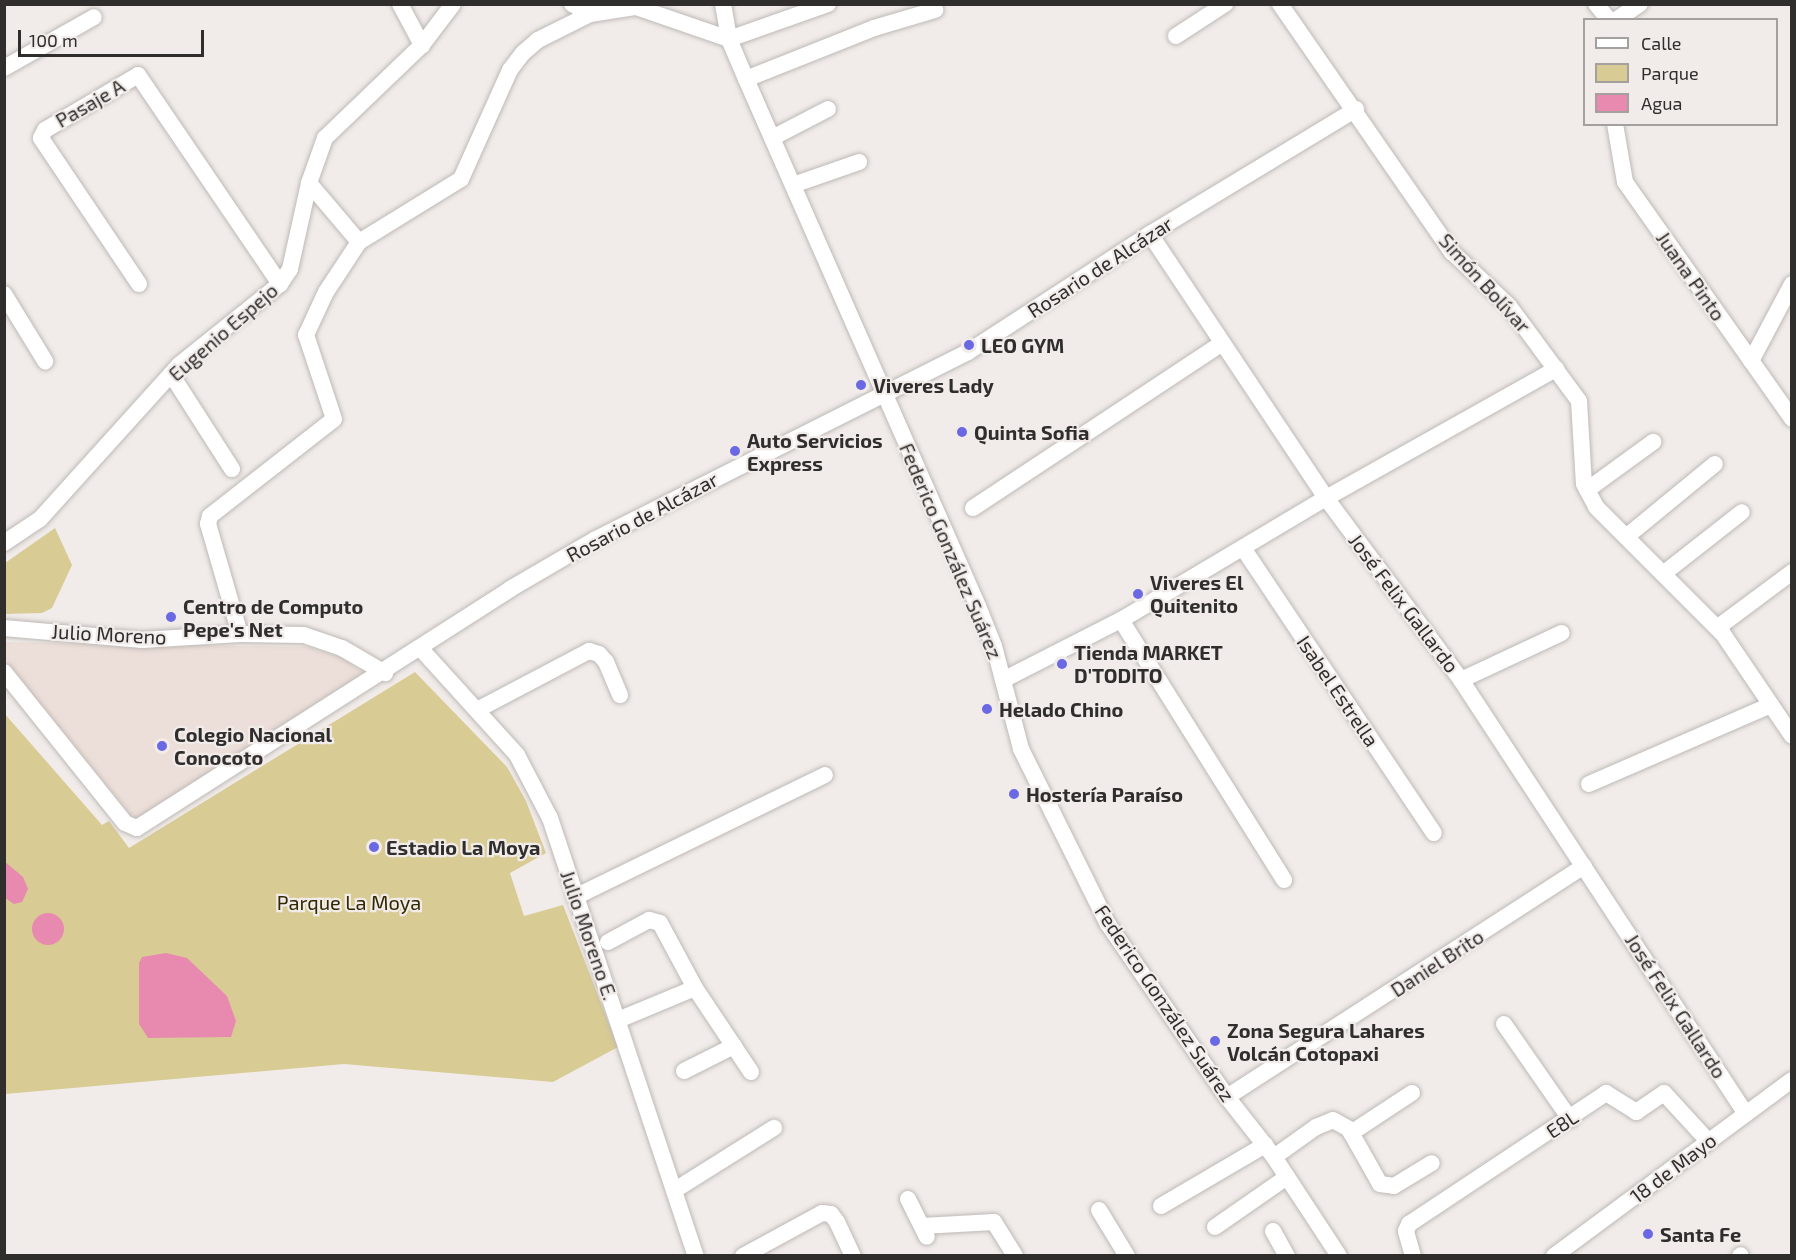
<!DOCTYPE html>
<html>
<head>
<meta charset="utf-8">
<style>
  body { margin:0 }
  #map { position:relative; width:1796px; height:1260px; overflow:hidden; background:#f1ece9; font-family:"Exo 2",sans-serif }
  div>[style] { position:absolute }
  .built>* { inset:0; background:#ecded8 }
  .green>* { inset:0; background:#d8cb94 }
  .water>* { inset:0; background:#e88aaf }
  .round { border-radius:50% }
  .roads { filter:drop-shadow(0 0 2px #beb9b6) drop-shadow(0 0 2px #beb9b6) }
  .minor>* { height:16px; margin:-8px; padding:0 8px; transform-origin:8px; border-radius:8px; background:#fff }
  .dots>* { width:16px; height:16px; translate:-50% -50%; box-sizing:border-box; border:3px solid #f1ece9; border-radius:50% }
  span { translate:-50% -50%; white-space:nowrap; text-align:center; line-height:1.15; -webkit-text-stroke:4.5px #f1ece9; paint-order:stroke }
  .street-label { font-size:20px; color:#302e2d }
  .poi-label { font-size:20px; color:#302e2d; font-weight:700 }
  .left { translate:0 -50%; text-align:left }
  .park-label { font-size:20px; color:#322800 }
  .frame { position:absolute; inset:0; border:6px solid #302e2d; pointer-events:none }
  .legend { position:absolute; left:1583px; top:18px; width:195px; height:108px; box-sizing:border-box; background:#f1ece9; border:2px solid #a4a09e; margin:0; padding:8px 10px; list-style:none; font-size:18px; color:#302e2d }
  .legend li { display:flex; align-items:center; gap:12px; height:30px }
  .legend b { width:30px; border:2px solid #a4a09e }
  .scale { position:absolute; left:18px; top:30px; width:186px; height:27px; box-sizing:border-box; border:3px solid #302e2d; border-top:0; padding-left:8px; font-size:18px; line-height:21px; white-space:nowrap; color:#302e2d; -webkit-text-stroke:4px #f1ece9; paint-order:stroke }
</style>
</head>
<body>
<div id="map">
  <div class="built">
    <div style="clip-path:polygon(5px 642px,309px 647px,342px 658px,363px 673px,135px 820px,5px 659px)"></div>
  </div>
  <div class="green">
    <div style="clip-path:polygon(55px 528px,72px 565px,52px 608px,42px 613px,5px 614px,5px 563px)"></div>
    <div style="clip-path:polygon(415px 672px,507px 767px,526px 801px,546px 853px,510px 873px,524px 916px,563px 905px,618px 1047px,553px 1082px,344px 1064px,5px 1094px,4px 713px,102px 825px,109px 821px,129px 848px)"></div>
  </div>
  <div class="water">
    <div style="clip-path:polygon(4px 861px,23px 877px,28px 889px,22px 902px,14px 904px,5px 898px)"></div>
    <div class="round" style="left:32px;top:913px;width:32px;height:32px"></div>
    <div style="clip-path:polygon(166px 953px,187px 958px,227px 996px,236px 1021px,231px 1037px,148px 1038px,139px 1024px,139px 963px,142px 957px)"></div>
  </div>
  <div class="roads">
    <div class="minor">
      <div style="left:400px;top:4px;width:47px;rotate:61.8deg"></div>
      <div style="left:572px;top:4px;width:21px;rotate:29deg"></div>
      <div style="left:590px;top:14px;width:47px;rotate:-8.7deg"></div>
      <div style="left:636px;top:7px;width:98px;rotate:19deg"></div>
      <div style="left:723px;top:4px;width:36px;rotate:80deg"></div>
      <div style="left:729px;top:39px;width:43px;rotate:67deg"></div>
      <div style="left:746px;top:79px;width:576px;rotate:66.24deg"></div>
      <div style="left:978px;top:606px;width:43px;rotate:68.2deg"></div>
      <div style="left:994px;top:646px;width:106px;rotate:75.3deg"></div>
      <div style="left:1021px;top:749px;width:195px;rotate:63.6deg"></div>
      <div style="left:1108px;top:924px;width:210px;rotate:55.5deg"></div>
      <div style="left:1227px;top:1097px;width:76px;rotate:51.9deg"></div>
      <div style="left:1274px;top:1157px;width:118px;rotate:56.7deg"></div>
      <div style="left:1280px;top:4px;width:302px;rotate:55.3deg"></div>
      <div style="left:1452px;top:252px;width:79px;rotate:43.5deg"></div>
      <div style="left:1509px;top:306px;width:118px;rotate:53.6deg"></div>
      <div style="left:1579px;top:401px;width:83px;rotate:86.6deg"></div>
      <div style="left:1584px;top:484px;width:26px;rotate:62deg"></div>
      <div style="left:1596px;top:507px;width:180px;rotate:45deg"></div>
      <div style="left:1723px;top:634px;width:123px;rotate:55.9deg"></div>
      <div style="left:1596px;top:4px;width:21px;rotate:51deg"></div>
      <div style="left:1616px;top:20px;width:29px;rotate:-34deg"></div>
      <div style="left:1176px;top:36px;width:59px;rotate:-33.1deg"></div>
      <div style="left:729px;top:39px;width:105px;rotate:-19.5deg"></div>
      <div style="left:4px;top:68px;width:103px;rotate:-29.5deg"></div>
      <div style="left:746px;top:79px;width:138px;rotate:-21.7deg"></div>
      <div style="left:874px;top:28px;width:64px;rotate:-16.4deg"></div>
      <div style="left:1615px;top:124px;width:59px;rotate:80.2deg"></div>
      <div style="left:1625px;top:182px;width:290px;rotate:54.8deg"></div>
      <div style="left:772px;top:138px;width:63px;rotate:-27.4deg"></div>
      <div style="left:309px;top:183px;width:77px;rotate:49.7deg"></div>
      <div style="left:793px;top:185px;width:70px;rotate:-19.2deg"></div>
      <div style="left:1150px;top:234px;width:317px;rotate:56.3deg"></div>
      <div style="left:1326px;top:498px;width:227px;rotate:53.4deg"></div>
      <div style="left:1461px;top:680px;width:519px;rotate:56.71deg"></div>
      <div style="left:139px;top:284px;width:176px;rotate:-123.9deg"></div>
      <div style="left:41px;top:138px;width:9px;rotate:-63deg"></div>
      <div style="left:45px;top:130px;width:108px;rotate:-30.6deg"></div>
      <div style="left:138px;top:75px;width:253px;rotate:55.8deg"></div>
      <div style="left:4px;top:294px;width:79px;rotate:58.5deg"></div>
      <div style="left:1751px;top:361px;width:87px;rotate:-62deg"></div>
      <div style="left:171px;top:374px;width:113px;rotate:57.3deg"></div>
      <div style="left:1587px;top:490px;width:82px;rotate:-36deg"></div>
      <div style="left:973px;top:508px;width:299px;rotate:-33.5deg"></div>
      <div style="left:1626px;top:537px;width:115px;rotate:-39.4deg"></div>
      <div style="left:4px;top:543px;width:43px;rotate:-33.7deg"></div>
      <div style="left:40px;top:519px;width:207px;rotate:-47.9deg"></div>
      <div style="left:179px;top:365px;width:129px;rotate:-38.7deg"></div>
      <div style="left:280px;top:284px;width:18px;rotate:-56deg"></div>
      <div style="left:290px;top:269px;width:88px;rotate:-77.5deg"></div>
      <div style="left:309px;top:183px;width:48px;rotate:-70.4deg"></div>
      <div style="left:325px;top:138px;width:134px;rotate:-43.8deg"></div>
      <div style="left:422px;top:45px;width:51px;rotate:-52.9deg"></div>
      <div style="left:1243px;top:548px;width:343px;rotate:56.2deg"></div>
      <div style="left:1663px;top:574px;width:100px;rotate:-38.1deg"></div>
      <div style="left:1121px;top:620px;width:307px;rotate:57.9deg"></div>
      <div style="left:4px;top:628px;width:139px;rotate:5deg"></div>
      <div style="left:142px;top:640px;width:98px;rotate:-3.5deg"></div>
      <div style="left:240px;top:634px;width:64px;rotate:0.9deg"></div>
      <div style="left:304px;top:635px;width:40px;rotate:18.9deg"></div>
      <div style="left:342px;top:648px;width:50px;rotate:30.2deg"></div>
      <div style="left:1717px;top:628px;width:94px;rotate:-36.7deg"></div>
      <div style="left:240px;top:634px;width:115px;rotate:-106.2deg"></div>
      <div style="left:208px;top:524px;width:8px;rotate:-76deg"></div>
      <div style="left:210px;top:516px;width:157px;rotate:-38deg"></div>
      <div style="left:334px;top:419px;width:89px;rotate:-108.4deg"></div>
      <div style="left:306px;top:335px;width:47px;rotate:-65.1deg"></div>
      <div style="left:326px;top:292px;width:60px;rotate:-56.6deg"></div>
      <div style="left:359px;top:242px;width:120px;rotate:-31.7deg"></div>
      <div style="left:461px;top:179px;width:120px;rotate:-65.8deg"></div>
      <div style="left:510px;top:70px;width:21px;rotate:-53deg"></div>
      <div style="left:523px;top:53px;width:20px;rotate:-41deg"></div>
      <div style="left:538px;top:40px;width:58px;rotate:-26.6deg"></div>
      <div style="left:421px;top:649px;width:143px;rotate:47.8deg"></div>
      <div style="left:517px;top:755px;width:71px;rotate:62.4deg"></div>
      <div style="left:550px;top:818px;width:462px;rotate:71.6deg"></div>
      <div style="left:4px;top:672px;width:193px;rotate:51.3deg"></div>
      <div style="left:125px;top:823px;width:13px;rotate:23deg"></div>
      <div style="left:137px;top:828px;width:443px;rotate:-32.6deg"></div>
      <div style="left:510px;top:589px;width:99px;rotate:-30.2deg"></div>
      <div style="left:596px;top:539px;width:416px;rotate:-26.7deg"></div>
      <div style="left:968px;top:352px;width:217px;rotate:-33deg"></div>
      <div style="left:1150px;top:234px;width:241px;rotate:-31.2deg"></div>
      <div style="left:1003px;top:680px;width:132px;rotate:-27deg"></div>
      <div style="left:1121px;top:620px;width:239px;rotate:-30.8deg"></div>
      <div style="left:1326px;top:498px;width:264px;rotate:-29.3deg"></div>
      <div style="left:1461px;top:680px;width:111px;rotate:-25deg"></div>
      <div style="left:477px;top:710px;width:127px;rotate:-27.8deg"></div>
      <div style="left:589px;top:651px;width:10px;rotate:17deg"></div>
      <div style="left:599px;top:654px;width:11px;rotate:49deg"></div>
      <div style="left:606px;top:662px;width:36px;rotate:67deg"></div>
      <div style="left:1589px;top:784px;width:198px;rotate:-23.5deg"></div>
      <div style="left:575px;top:897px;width:278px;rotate:-26deg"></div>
      <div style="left:608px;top:942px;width:47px;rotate:-28.2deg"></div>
      <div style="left:649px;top:920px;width:11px;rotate:15deg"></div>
      <div style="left:660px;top:923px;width:74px;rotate:61.7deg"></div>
      <div style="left:695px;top:988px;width:101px;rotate:56.3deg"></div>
      <div style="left:618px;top:1020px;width:83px;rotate:-22.6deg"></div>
      <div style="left:1504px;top:1024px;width:116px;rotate:55.2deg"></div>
      <div style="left:684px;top:1071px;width:56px;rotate:-26.6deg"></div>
      <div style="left:1227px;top:1097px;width:425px;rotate:-32.9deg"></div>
      <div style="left:1351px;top:1133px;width:73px;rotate:-33.3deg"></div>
      <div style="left:1274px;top:1157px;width:52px;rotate:-35.5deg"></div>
      <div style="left:1316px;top:1127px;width:18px;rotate:-22deg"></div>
      <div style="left:1333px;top:1120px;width:18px;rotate:29deg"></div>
      <div style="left:1349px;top:1129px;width:63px;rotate:60.6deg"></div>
      <div style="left:1380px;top:1184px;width:14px;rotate:8deg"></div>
      <div style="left:1394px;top:1186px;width:44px;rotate:-31.2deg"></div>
      <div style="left:675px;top:1190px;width:117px;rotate:-32.1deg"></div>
      <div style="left:908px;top:1199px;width:42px;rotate:63.4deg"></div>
      <div style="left:1161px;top:1206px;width:121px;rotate:-30.4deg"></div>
      <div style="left:1099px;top:1210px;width:54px;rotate:58.7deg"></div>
      <div style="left:922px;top:1226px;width:72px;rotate:-3.2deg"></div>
      <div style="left:994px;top:1222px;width:40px;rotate:58deg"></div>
      <div style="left:1215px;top:1227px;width:88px;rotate:-34.8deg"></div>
      <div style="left:1273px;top:1231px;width:29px;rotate:61deg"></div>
      <div style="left:743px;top:1256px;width:90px;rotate:-28.6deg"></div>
      <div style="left:822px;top:1213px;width:9px;rotate:6deg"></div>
      <div style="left:831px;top:1214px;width:10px;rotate:53deg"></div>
      <div style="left:837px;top:1222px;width:38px;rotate:65deg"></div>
      <div style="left:1413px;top:1256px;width:26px;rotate:-106deg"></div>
      <div style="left:1406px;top:1231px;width:8px;rotate:-67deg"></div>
      <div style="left:1409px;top:1224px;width:237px;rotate:-33.6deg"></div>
      <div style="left:1606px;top:1093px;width:36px;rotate:32deg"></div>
      <div style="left:1636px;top:1112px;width:34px;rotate:-34deg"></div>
      <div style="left:1664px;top:1093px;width:65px;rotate:47.5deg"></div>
      <div style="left:1554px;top:1256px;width:296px;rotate:-36.5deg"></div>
      <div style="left:1740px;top:1256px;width:1px;rotate:-45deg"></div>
    </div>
  </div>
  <div class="dots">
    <div style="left:969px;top:345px;background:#6a68e2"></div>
    <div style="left:861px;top:385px;background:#6a68e2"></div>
    <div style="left:962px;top:432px;background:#6a68e2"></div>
    <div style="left:735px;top:451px;background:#6a68e2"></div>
    <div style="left:1138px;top:594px;background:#6a68e2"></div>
    <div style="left:171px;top:617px;background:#6a68e2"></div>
    <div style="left:1062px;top:664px;background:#6a68e2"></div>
    <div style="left:987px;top:709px;background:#6a68e2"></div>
    <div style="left:162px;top:746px;background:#6a68e2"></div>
    <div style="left:1014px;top:794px;background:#6a68e2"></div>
    <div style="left:374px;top:847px;background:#6a68e2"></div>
    <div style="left:1215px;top:1041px;background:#6a68e2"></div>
    <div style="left:1648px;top:1234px;background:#6a68e2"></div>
  </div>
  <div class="street-label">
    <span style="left:90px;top:103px;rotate:-30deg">Pasaje A</span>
    <span style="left:1100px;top:267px;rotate:-33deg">Rosario de Alcázar</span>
    <span style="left:1691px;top:276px;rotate:55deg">Juana Pinto</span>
    <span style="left:1485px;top:283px;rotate:48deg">Simón Bolívar</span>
    <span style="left:223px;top:332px;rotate:-41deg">Eugenio Espejo</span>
    <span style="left:642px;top:517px;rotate:-28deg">Rosario de Alcázar</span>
    <span style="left:951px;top:551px;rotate:67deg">Federico González Suárez</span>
    <span style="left:1404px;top:603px;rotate:53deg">José Felix Gallardo</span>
    <span style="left:109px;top:634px;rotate:3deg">Julio Moreno</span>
    <span style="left:1338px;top:691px;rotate:56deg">Isabel Estrella</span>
    <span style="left:589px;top:935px;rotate:71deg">Julio Moreno E.</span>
    <span style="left:1437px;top:963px;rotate:-33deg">Daniel Brito</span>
    <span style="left:1165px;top:1003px;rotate:56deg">Federico González Suárez</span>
    <span style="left:1676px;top:1006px;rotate:57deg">José Felix Gallardo</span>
    <span style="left:1562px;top:1124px;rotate:-34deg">E8L</span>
    <span style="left:1673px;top:1168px;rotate:-37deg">18 de Mayo</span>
  </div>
  <div class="poi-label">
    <span class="left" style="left:981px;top:345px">LEO GYM</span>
    <span class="left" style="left:873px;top:385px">Viveres Lady</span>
    <span class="left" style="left:974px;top:432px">Quinta Sofia</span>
    <span class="left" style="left:747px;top:452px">Auto Servicios<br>Express</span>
    <span class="left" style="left:1150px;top:594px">Viveres El<br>Quitenito</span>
    <span class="left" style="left:183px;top:618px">Centro de Computo<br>Pepe's Net</span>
    <span class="left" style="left:1074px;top:664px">Tienda MARKET<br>D'TODITO</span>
    <span class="left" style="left:999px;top:709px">Helado Chino</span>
    <span class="left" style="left:174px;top:746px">Colegio Nacional<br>Conocoto</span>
    <span class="left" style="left:1026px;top:794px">Hostería Paraíso</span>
    <span class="left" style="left:386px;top:847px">Estadio La Moya</span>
    <span class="left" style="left:1227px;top:1042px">Zona Segura Lahares<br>Volcán Cotopaxi</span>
    <span class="left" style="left:1660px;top:1234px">Santa Fe</span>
  </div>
  <div class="park-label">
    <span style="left:349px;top:902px">Parque La Moya</span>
  </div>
  <div class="frame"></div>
  <ul class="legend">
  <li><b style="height:8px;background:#fff"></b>Calle</li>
  <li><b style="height:16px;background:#d8cb94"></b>Parque</li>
  <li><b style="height:16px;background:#e88aaf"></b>Agua</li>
  </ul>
  <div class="scale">100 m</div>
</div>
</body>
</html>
